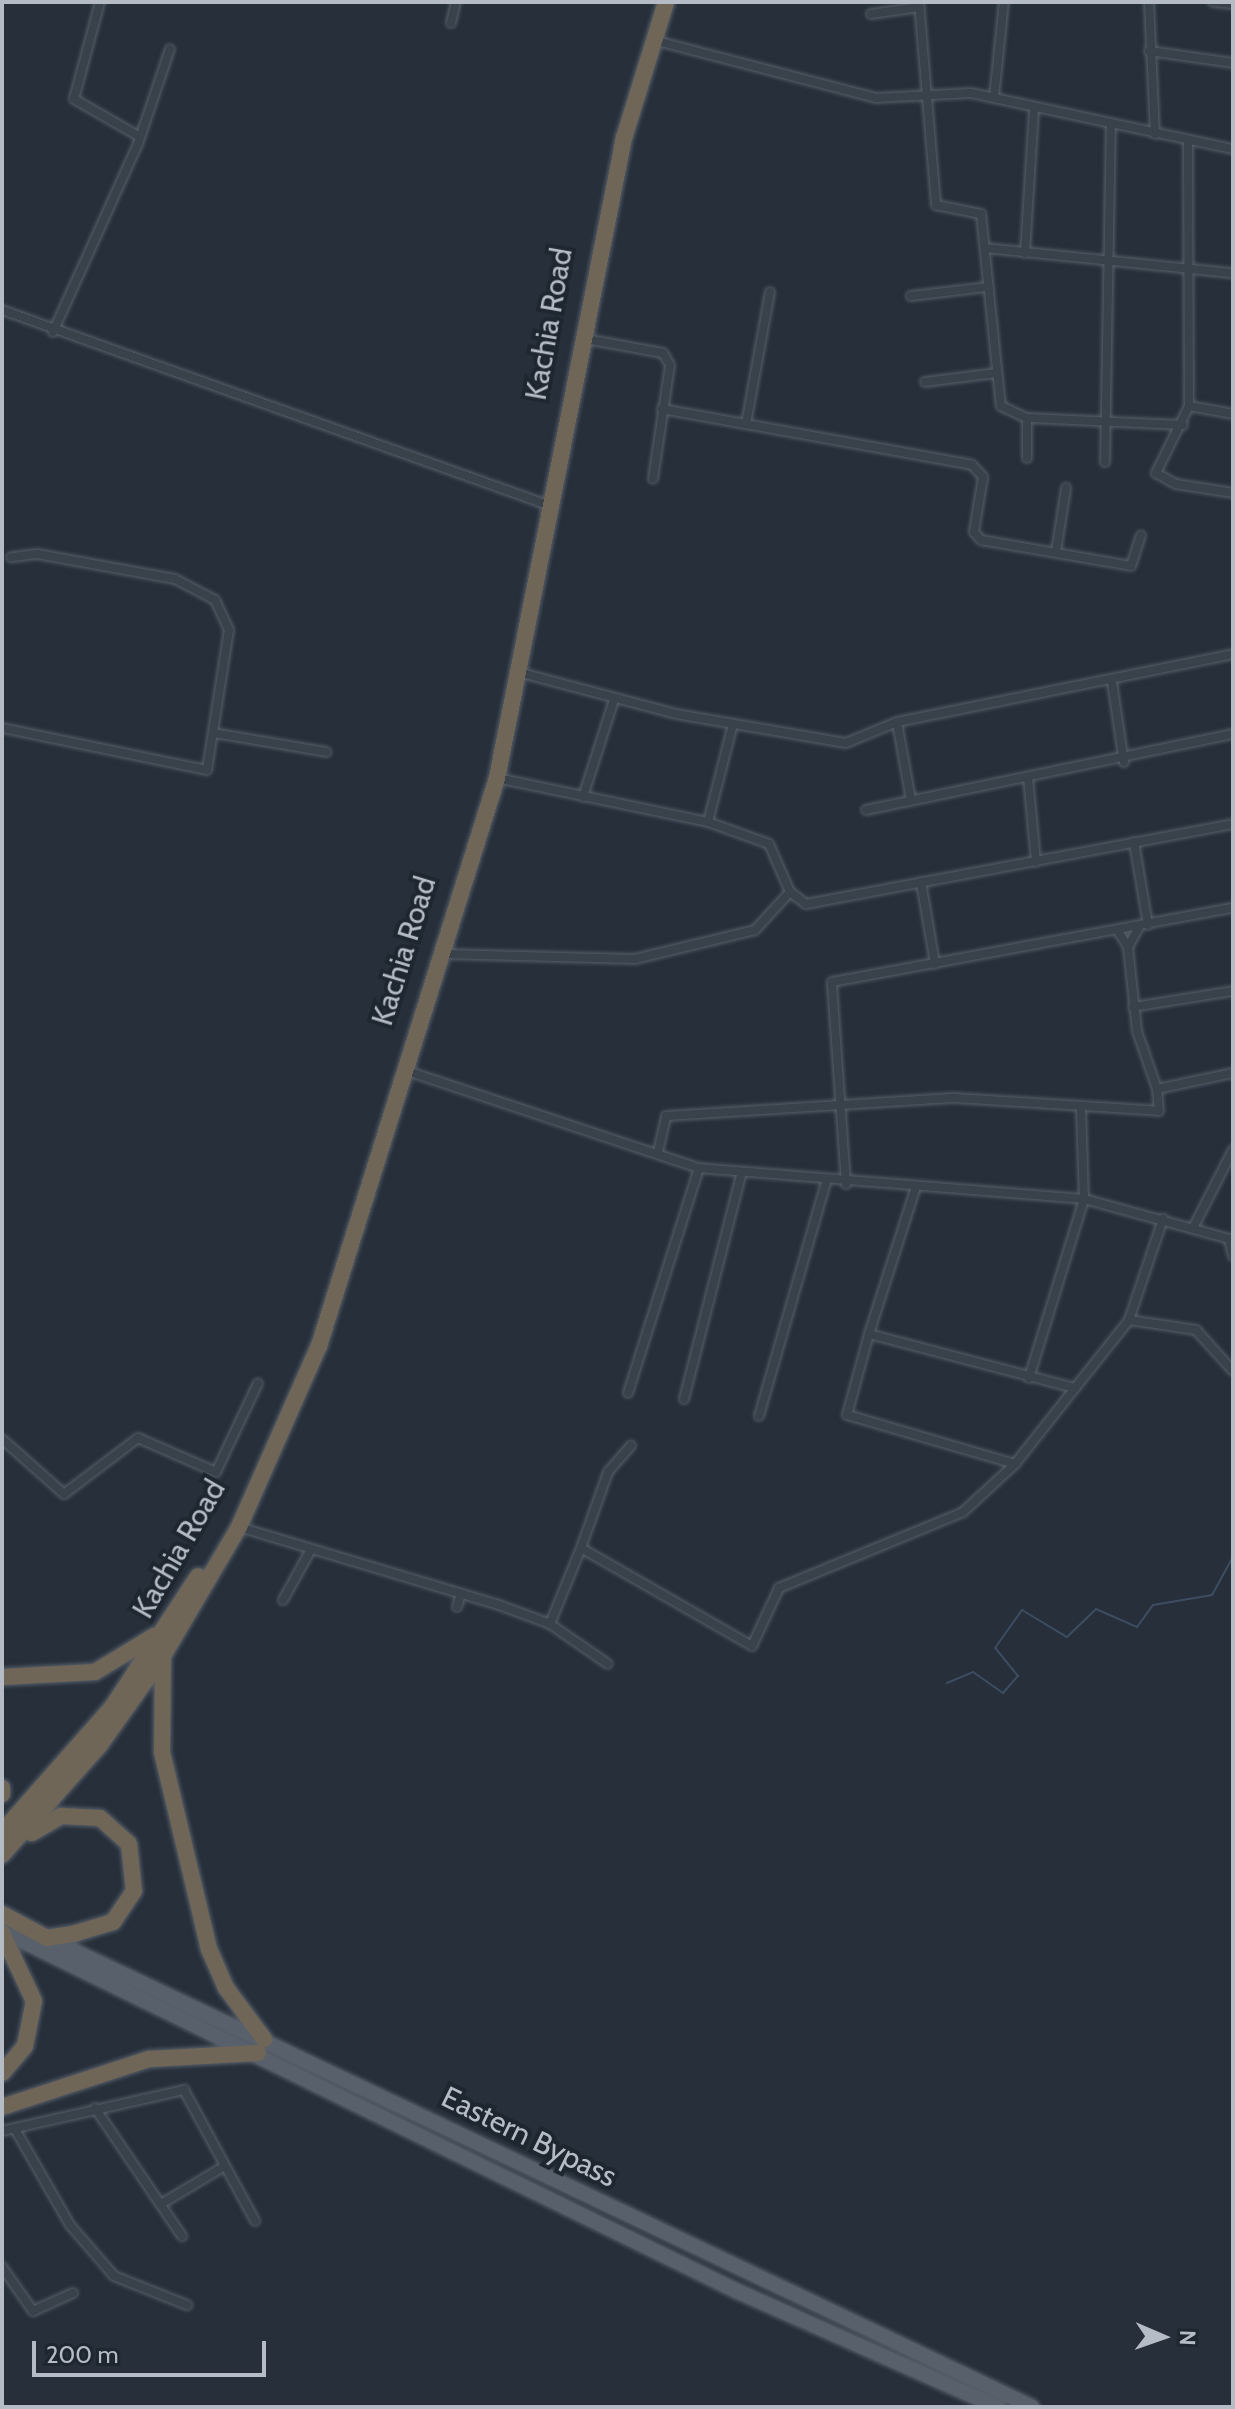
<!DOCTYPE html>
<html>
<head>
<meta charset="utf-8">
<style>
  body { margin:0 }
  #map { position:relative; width:1235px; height:2409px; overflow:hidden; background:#262f3a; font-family:Cabin,sans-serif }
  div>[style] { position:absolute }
  .stream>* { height:2px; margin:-1px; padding:0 1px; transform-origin:1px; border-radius:1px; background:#3d4d62 }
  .roads { filter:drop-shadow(0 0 2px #575f69) drop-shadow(0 0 2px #575f69) }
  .street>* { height:8px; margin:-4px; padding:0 4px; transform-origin:4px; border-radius:4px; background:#39414b }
  .primary>* { height:14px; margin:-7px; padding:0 7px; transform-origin:7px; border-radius:7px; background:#58606b }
  .highway>* { height:16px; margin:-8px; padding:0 8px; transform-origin:8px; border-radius:8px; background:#706657 }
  span { translate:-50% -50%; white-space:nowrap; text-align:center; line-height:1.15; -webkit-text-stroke:8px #1e2630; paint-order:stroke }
  .street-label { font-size:30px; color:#b5bcc6 }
  .frame { position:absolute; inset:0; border:4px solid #b5bcc6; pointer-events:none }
  .north { position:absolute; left:1123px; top:2297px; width:80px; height:80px; -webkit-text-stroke:6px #1e2630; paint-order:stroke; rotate:92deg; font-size:22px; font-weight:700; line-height:32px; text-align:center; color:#b5bcc6 }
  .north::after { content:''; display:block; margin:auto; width:28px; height:36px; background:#b5bcc6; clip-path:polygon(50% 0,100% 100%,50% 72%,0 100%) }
  .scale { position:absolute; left:32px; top:2341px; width:234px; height:36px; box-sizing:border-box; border:4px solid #b5bcc6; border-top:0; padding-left:10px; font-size:24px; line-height:28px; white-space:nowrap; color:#b5bcc6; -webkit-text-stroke:6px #1e2630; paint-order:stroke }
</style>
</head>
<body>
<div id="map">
  <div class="stream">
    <div style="left:947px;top:1683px;width:28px;rotate:-23deg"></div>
    <div style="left:973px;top:1672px;width:37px;rotate:35deg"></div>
    <div style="left:1003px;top:1693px;width:23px;rotate:-49deg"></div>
    <div style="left:1018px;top:1676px;width:36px;rotate:-129deg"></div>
    <div style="left:995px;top:1648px;width:47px;rotate:-54.6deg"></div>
    <div style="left:1022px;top:1610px;width:52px;rotate:31deg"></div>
    <div style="left:1067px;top:1637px;width:40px;rotate:-44deg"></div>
    <div style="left:1096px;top:1609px;width:45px;rotate:23.7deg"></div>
    <div style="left:1137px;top:1627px;width:27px;rotate:-54deg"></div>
    <div style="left:1153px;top:1605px;width:60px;rotate:-9.6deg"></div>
    <div style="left:1212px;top:1595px;width:43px;rotate:-61.1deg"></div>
  </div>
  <div class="roads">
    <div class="street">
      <div style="left:100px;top:2px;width:100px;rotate:105deg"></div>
      <div style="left:74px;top:99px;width:76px;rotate:29.9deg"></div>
      <div style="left:919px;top:2px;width:204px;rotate:85.2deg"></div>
      <div style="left:936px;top:205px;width:46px;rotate:11.3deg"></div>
      <div style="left:981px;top:214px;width:193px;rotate:84.1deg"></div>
      <div style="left:1001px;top:406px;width:29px;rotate:25deg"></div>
      <div style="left:1027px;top:418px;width:156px;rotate:2.6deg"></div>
      <div style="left:1149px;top:2px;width:132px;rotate:87.4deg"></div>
      <div style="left:1213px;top:2px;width:20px;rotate:6deg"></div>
      <div style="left:871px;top:14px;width:49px;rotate:-8.3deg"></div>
      <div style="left:451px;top:23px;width:22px;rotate:-77deg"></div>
      <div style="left:653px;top:40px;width:230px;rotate:14.6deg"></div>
      <div style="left:876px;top:98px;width:95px;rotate:-3deg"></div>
      <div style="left:971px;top:93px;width:268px;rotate:12.1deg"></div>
      <div style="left:1149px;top:51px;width:85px;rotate:8.1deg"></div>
      <div style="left:994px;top:98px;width:97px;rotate:-84.1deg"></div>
      <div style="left:1188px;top:140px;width:266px;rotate:89.8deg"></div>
      <div style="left:1189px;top:406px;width:75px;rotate:116.2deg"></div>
      <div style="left:1156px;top:473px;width:23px;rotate:29deg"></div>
      <div style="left:1176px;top:484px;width:58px;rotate:9deg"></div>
      <div style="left:985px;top:248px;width:249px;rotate:5.8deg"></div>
      <div style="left:1025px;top:253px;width:145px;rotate:-86.4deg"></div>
      <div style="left:911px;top:296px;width:78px;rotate:-6.7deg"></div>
      <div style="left:2px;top:310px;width:577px;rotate:19.66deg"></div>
      <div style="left:53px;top:332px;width:206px;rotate:-65.7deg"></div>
      <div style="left:138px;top:144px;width:100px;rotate:-71.4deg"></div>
      <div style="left:586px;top:339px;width:78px;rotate:10.3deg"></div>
      <div style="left:663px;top:353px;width:14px;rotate:60deg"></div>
      <div style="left:670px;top:365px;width:115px;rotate:98.5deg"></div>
      <div style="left:925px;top:382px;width:72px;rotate:-7.2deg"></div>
      <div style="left:1189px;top:406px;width:45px;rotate:10.3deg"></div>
      <div style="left:662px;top:409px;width:315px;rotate:10.2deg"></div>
      <div style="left:972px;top:465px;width:16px;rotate:47deg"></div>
      <div style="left:983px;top:477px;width:56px;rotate:99.3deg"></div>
      <div style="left:974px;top:532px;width:11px;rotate:49deg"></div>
      <div style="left:981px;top:540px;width:152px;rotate:9.8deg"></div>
      <div style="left:1131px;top:566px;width:32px;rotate:-72deg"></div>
      <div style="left:1027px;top:418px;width:40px;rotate:90deg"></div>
      <div style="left:746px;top:424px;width:134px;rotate:-79.7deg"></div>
      <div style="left:1105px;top:462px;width:338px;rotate:-89deg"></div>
      <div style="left:1056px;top:552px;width:65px;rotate:-81.1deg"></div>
      <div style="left:521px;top:673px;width:160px;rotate:14.8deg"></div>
      <div style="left:676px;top:714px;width:172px;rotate:9.7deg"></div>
      <div style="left:846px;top:743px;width:55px;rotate:-22.4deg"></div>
      <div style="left:1112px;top:682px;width:81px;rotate:81.5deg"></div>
      <div style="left:2px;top:728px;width:209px;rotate:11.6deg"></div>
      <div style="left:207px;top:770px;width:142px;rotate:-81.1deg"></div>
      <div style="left:229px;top:630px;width:33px;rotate:-115deg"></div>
      <div style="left:215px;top:600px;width:45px;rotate:-152.3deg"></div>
      <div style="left:175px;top:579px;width:140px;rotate:-169.7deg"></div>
      <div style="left:37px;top:554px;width:26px;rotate:173deg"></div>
      <div style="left:214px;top:733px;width:114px;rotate:9.6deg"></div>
      <div style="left:1028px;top:777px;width:85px;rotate:84.6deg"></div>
      <div style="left:497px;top:778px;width:216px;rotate:11.8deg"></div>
      <div style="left:708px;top:822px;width:65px;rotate:19.8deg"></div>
      <div style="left:769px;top:844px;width:52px;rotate:66.4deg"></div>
      <div style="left:790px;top:892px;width:20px;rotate:37deg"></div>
      <div style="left:806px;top:904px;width:434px;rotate:-10.6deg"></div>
      <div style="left:583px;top:797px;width:102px;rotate:-72.3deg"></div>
      <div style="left:911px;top:800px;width:79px;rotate:-100.2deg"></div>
      <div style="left:897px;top:722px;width:343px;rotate:-11.4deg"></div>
      <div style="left:866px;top:810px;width:375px;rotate:-11.7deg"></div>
      <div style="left:708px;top:822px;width:101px;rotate:-75.7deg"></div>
      <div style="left:1134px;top:842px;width:84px;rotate:80.4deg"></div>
      <div style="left:921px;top:882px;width:83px;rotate:80.3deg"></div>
      <div style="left:1118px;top:931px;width:19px;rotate:58deg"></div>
      <div style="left:1128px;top:947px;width:84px;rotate:83.9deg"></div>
      <div style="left:1137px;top:1031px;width:61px;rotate:71deg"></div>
      <div style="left:1128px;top:947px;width:23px;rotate:-61deg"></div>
      <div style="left:443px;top:954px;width:192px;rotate:1.5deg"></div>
      <div style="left:635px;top:959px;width:123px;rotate:-13.6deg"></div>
      <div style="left:755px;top:930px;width:52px;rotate:-47.4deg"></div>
      <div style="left:1133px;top:1007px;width:101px;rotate:-9.1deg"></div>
      <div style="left:407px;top:1071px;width:308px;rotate:18.4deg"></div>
      <div style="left:699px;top:1168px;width:386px;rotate:4.6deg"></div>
      <div style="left:1084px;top:1199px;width:155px;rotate:15.4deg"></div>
      <div style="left:658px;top:1152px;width:37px;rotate:-77deg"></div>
      <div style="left:666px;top:1116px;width:290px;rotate:-3.6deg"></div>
      <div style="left:955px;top:1098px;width:204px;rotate:3.6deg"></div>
      <div style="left:1159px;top:1111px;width:22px;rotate:-95deg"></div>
      <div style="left:1157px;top:1089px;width:78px;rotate:-11.9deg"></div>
      <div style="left:846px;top:1184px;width:202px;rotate:-94deg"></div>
      <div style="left:832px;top:982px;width:408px;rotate:-10.5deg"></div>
      <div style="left:1193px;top:1228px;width:88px;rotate:-62.9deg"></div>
      <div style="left:1229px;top:1239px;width:17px;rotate:77deg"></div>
      <div style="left:1129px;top:1320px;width:107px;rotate:-71.4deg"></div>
      <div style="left:869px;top:1334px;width:154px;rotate:-72.3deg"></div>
      <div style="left:1029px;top:1378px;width:187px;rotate:-72.9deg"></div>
      <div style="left:1084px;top:1199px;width:90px;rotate:-91.9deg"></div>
      <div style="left:628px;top:1393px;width:236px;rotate:-72.5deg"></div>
      <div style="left:684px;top:1399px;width:234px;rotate:-75.7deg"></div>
      <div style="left:759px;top:1416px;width:243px;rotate:-74deg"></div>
      <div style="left:2px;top:1439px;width:83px;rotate:41.6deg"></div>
      <div style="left:64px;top:1494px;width:93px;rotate:-37.1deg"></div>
      <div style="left:138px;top:1438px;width:85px;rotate:23.6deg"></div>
      <div style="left:216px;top:1472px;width:98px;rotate:-64.7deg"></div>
      <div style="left:1015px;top:1464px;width:97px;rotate:-51.7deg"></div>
      <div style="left:239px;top:1527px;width:271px;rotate:16.7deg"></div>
      <div style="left:499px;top:1605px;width:54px;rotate:20.4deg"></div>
      <div style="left:550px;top:1624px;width:70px;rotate:34.6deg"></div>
      <div style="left:581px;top:1548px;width:81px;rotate:-70.4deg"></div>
      <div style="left:608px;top:1472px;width:35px;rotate:-49deg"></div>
      <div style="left:283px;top:1600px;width:54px;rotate:-61deg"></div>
      <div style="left:457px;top:1607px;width:14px;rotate:-73deg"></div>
      <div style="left:550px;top:1624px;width:82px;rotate:-67.8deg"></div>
      <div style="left:581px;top:1548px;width:197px;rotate:29.8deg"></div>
      <div style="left:752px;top:1646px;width:64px;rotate:-65deg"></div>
      <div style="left:779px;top:1588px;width:199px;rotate:-22.4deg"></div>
      <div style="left:963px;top:1512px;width:71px;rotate:-42.7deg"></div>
      <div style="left:1015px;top:1464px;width:175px;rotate:-163.7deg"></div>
      <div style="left:847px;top:1415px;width:84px;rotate:-74.8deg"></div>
      <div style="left:869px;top:1334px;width:213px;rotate:14.7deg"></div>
      <div style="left:1075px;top:1388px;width:87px;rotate:-51.5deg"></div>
      <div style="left:1129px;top:1320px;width:68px;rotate:8.5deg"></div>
      <div style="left:1196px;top:1330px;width:55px;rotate:47.9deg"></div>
      <div style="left:95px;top:2108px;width:155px;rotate:55.8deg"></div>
      <div style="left:15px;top:2129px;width:111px;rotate:60.2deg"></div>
      <div style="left:70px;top:2225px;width:67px;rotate:49.2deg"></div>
      <div style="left:114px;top:2276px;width:79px;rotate:21.7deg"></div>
      <div style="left:2px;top:2131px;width:187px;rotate:-12.7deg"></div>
      <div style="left:184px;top:2090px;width:149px;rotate:61.5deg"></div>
      <div style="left:161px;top:2204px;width:72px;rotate:-30.8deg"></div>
      <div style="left:2px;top:2267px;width:54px;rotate:54.8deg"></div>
      <div style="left:33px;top:2311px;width:44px;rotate:-24.2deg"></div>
    </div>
    <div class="primary">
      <div style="left:2px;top:1931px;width:818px;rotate:26.1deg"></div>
      <div style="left:737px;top:2291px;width:286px;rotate:24deg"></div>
      <div style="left:47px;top:1938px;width:1091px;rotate:25.46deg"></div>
    </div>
    <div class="highway">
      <div style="left:163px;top:1659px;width:93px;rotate:90.6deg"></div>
      <div style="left:162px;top:1752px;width:203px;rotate:76.6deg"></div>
      <div style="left:209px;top:1949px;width:43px;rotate:66.4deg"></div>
      <div style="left:226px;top:1988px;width:64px;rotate:53.3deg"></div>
      <div style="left:2px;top:1677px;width:93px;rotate:-3.1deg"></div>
      <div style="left:95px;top:1672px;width:69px;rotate:-31.4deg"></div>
      <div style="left:2px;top:1788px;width:6px;rotate:90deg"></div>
      <div style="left:2px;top:1832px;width:168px;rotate:-48.6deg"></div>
      <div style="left:113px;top:1706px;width:155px;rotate:-56.8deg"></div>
      <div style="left:2px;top:1855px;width:147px;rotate:-48.3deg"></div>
      <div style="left:100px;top:1745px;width:109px;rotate:-54.7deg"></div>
      <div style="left:163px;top:1656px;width:150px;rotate:-59.5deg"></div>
      <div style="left:239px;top:1527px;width:198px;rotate:-66.2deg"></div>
      <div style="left:319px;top:1346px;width:595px;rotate:-72.6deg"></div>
      <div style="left:497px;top:778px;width:652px;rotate:-78.78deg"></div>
      <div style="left:624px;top:138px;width:142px;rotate:-72.8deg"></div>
      <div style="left:2px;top:1914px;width:51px;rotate:28.1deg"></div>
      <div style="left:47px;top:1938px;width:26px;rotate:-9deg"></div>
      <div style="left:73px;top:1934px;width:42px;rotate:-16.7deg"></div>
      <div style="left:113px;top:1922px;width:37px;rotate:-56deg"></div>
      <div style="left:134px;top:1891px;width:47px;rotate:-96.1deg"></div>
      <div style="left:129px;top:1844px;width:39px;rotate:-138deg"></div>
      <div style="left:100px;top:1818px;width:39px;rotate:-177deg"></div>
      <div style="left:61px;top:1816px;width:34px;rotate:150deg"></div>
      <div style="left:2px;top:1933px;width:75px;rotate:64.8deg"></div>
      <div style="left:34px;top:2001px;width:46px;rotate:101.3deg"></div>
      <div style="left:25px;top:2046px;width:35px;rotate:130deg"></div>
      <div style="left:2px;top:2107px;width:155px;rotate:-18.1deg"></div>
      <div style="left:149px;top:2059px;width:109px;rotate:-3.2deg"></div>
    </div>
  </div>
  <div class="street-label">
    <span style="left:549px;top:324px;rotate:-80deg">Kachia Road</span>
    <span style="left:404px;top:951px;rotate:-73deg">Kachia Road</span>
    <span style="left:179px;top:1549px;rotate:-60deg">Kachia Road</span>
    <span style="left:529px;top:2137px;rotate:26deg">Eastern Bypass</span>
  </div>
  <div class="frame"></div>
  <div class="north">N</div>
  <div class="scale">200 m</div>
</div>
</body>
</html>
